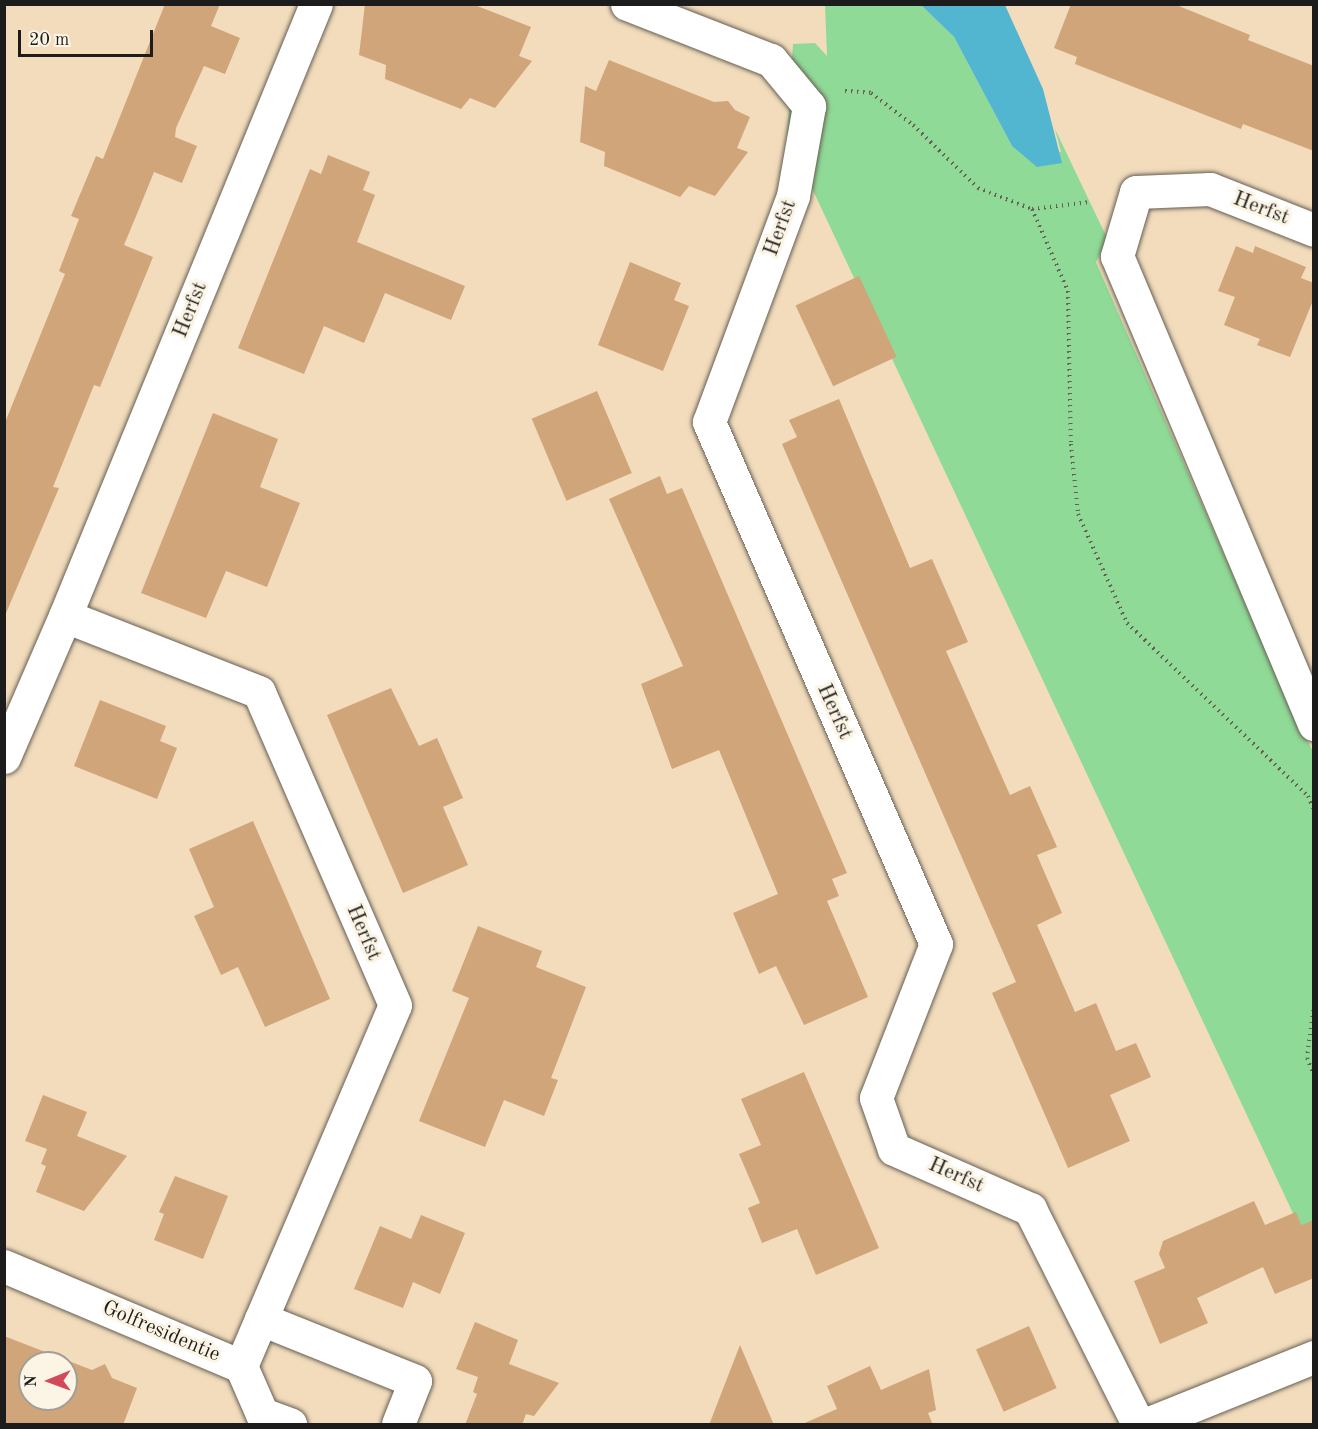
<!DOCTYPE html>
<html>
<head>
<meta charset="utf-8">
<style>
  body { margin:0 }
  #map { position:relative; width:1318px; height:1429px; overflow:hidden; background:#f2dcbc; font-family:"Old Standard TT",serif }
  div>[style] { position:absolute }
  .green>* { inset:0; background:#8fda97 }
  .water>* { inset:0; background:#53b6d1 }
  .building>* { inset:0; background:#d0a57a; transform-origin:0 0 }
  .path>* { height:4px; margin-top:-2px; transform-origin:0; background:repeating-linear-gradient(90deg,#675f54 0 1.5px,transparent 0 6px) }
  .roads { filter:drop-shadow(0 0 2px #675f54) drop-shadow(0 0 2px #675f54) }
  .minor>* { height:33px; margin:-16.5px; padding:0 16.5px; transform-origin:16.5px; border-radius:16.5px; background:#fff }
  span { translate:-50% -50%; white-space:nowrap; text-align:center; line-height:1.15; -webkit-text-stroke:6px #fcf5e5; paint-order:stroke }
  .street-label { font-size:21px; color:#1c1c1c }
  .frame { position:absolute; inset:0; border:6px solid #1c1c1c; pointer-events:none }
  .north { position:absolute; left:18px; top:1351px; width:60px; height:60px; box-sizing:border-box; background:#fcf5e5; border:2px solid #a29e95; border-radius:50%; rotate:269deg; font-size:16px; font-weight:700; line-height:24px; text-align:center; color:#1c1c1c }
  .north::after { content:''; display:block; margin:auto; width:21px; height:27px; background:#d1495b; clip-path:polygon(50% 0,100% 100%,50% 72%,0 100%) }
  .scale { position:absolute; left:18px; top:30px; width:135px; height:27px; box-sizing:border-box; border:3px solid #1c1c1c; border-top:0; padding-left:8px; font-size:18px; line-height:21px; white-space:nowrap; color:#1c1c1c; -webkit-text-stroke:4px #fcf5e5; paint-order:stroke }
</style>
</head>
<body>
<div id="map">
  <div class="green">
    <div style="clip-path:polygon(825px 5px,921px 5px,954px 37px,1012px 146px,1061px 152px,1055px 129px,1108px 240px,1096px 262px,1297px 722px,1313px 751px,1313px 1256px,787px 135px,793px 44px,815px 43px,827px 56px)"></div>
  </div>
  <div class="water">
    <div style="clip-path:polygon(921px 5px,1005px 5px,1043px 89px,1062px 163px,1037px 167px,1012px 146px,954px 37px)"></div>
  </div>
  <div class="building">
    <div style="clip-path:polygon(165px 4px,220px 4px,211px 26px,240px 38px,225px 74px,204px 66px,176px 128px,175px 137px,197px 146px,182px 183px,154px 172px,139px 209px,124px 245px,153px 257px,100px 387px,94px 385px,53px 487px,59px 488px,4px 618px,4px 425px,65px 274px,59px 271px,79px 219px,71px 216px,96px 156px,103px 159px)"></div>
    <div style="clip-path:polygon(365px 4px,472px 4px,531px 27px,519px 56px,532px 61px,495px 108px,470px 98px,461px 109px,385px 79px,386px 65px,359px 55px)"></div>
    <div style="clip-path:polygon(1071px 4px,1174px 4px,1250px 35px,1248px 40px,1314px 66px,1314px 151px,1243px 124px,1241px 129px,1075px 64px,1077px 57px,1054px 48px)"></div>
    <div style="clip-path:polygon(609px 60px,714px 102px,728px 101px,735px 110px,750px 117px,737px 148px,748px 152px,715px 196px,689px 186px,680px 197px,604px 166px,605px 152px,580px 142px,585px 86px,596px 91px)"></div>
    <div style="clip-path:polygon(328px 155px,370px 172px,363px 190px,375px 195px,357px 242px,465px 286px,451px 320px,385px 293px,364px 343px,324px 326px,304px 374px,238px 348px,310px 169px,321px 174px)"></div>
    <div style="clip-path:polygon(1236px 246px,1253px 253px,1255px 246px,1306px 267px,1301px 278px,1314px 283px,1314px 298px,1290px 357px,1257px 345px,1260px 339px,1224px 325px,1235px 297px,1218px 291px)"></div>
    <div style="clip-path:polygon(630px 262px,681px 283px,674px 300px,689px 306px,663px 371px,598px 345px)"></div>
    <div style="left:859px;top:276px;width:89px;height:70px;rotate:65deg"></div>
    <div style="left:597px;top:391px;width:89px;height:71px;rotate:67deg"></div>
    <div style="clip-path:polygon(839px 399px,910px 568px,932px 559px,953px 607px,968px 642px,946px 651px,1010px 795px,1030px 786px,1057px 847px,1037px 855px,1062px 913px,1037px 925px,1075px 1012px,1096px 1003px,1116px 1051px,1136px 1043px,1151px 1077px,1110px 1095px,1130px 1141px,1068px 1168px,992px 993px,1016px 982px,782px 444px,797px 437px,789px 420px)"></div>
    <div style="clip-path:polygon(213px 413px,278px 439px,260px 487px,300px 503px,267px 587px,226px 571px,206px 618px,141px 593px)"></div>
    <div style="clip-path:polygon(660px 476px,667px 494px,682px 488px,847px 873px,832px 879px,839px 896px,827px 901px,868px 997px,804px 1025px,776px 966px,759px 974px,733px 913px,778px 894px,719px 750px,672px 769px,641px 684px,683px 666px,609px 499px)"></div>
    <div style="clip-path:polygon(391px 688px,419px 746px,437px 738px,463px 798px,443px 807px,468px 865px,403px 893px,327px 715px)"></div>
    <div style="clip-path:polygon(100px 700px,166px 726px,160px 741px,177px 748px,157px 799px,74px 766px)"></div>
    <div style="clip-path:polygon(253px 821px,330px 999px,265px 1027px,238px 967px,221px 975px,194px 916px,214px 907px,189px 849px)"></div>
    <div style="clip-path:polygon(478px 926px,542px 951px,536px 967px,586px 987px,551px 1078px,558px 1080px,544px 1116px,504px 1100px,485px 1147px,419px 1121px,469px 998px,452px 991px)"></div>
    <div style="clip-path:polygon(804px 1072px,879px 1248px,816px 1275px,797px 1229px,762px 1243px,748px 1208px,760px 1203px,739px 1154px,761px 1145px,741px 1099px)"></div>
    <div style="clip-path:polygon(43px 1095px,87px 1112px,77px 1136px,127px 1156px,84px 1211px,36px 1192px,46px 1166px,41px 1164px,47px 1149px,25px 1141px)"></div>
    <div style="clip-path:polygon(175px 1176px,228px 1196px,203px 1259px,154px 1240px,164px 1214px,159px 1212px)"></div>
    <div style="clip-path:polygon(1254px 1201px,1265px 1225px,1296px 1212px,1301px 1225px,1314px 1220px,1314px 1278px,1275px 1294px,1263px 1267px,1197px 1298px,1208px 1323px,1160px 1344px,1134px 1281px,1165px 1268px,1159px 1254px,1163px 1241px)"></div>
    <div style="clip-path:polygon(421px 1215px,465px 1233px,440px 1294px,413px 1282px,403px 1308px,354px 1289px,380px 1226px,411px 1239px)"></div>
    <div style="clip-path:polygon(475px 1322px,518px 1340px,509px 1364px,559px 1383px,534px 1416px,526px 1414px,522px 1425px,465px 1425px,477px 1394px,473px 1392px,478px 1377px,456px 1369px)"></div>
    <div style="left:1029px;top:1326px;width:68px;height:58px;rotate:66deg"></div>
    <div style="clip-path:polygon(evenodd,4px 1336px,92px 1370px,105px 1364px,112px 1378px,137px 1388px,123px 1425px,4px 1425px,4px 1336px,30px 1363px,66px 1363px,66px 1399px,30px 1399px,30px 1363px)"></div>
    <div style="clip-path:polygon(740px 1345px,774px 1425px,709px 1425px)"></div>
    <div style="clip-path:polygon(870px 1366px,881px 1390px,929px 1369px,936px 1410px,928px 1413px,933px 1425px,800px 1425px,837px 1409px,827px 1386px)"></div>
  </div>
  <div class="path">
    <div style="left:845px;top:91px;width:26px;rotate:4deg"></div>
    <div style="left:871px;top:93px;width:53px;rotate:37.3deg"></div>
    <div style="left:913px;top:125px;width:91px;rotate:44.1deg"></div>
    <div style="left:978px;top:188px;width:58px;rotate:21.3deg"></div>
    <div style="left:1032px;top:209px;width:59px;rotate:-6.8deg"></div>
    <div style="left:1032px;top:209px;width:90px;rotate:66.3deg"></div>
    <div style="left:1068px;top:291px;width:153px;rotate:88.9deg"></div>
    <div style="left:1071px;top:444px;width:70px;rotate:84.3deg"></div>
    <div style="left:1078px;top:514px;width:120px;rotate:65.8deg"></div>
    <div style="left:1127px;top:623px;width:250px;rotate:43.7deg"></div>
    <div style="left:1308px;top:796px;width:15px;rotate:67deg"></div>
    <div style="left:1314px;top:1004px;width:54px;rotate:97.4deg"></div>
    <div style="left:1307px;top:1058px;width:18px;rotate:68deg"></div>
  </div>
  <div class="roads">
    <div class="minor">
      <div style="left:627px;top:4px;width:155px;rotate:21.3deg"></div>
      <div style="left:771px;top:60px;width:60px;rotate:50.4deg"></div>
      <div style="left:809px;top:106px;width:91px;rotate:100.1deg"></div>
      <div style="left:793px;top:196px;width:241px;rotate:110.4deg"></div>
      <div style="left:709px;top:422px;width:569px;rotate:66.5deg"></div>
      <div style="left:936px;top:944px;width:165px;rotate:111.3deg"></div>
      <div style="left:876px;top:1098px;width:54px;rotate:70.6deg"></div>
      <div style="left:894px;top:1149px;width:149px;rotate:23.8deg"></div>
      <div style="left:1030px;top:1209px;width:241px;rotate:63.3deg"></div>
      <div style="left:1314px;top:230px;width:112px;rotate:-158.5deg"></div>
      <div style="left:1210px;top:189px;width:74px;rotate:177.7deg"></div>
      <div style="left:1136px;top:192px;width:67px;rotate:106.5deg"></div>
      <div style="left:1117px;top:256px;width:508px;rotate:67.17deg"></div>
      <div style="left:4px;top:757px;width:154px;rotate:-66.6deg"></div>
      <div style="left:4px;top:1266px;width:257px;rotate:22.9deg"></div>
      <div style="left:241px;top:1366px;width:52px;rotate:66.4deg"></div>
      <div style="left:262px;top:1414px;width:30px;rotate:20deg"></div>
      <div style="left:261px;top:1319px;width:166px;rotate:21.9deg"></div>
      <div style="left:415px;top:1381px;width:46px;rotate:111.6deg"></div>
      <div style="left:241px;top:1366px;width:392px;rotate:-66.9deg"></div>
      <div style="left:395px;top:1005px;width:341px;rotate:-113.5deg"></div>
      <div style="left:259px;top:692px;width:208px;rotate:-158.6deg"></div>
      <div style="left:65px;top:616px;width:661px;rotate:-67.7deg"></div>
      <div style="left:1147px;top:1424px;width:180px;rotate:-21.9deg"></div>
    </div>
  </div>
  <div class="street-label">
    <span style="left:1261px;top:209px;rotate:21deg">Herfst</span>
    <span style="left:781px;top:228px;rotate:-70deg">Herfst</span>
    <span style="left:191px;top:310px;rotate:-68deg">Herfst</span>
    <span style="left:834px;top:712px;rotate:66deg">Herfst</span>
    <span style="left:363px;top:933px;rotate:67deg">Herfst</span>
    <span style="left:956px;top:1176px;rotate:24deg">Herfst</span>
    <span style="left:161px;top:1332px;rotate:23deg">Golfresidentie</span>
  </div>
  <div class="frame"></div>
  <div class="north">N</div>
  <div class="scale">20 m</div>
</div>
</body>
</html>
